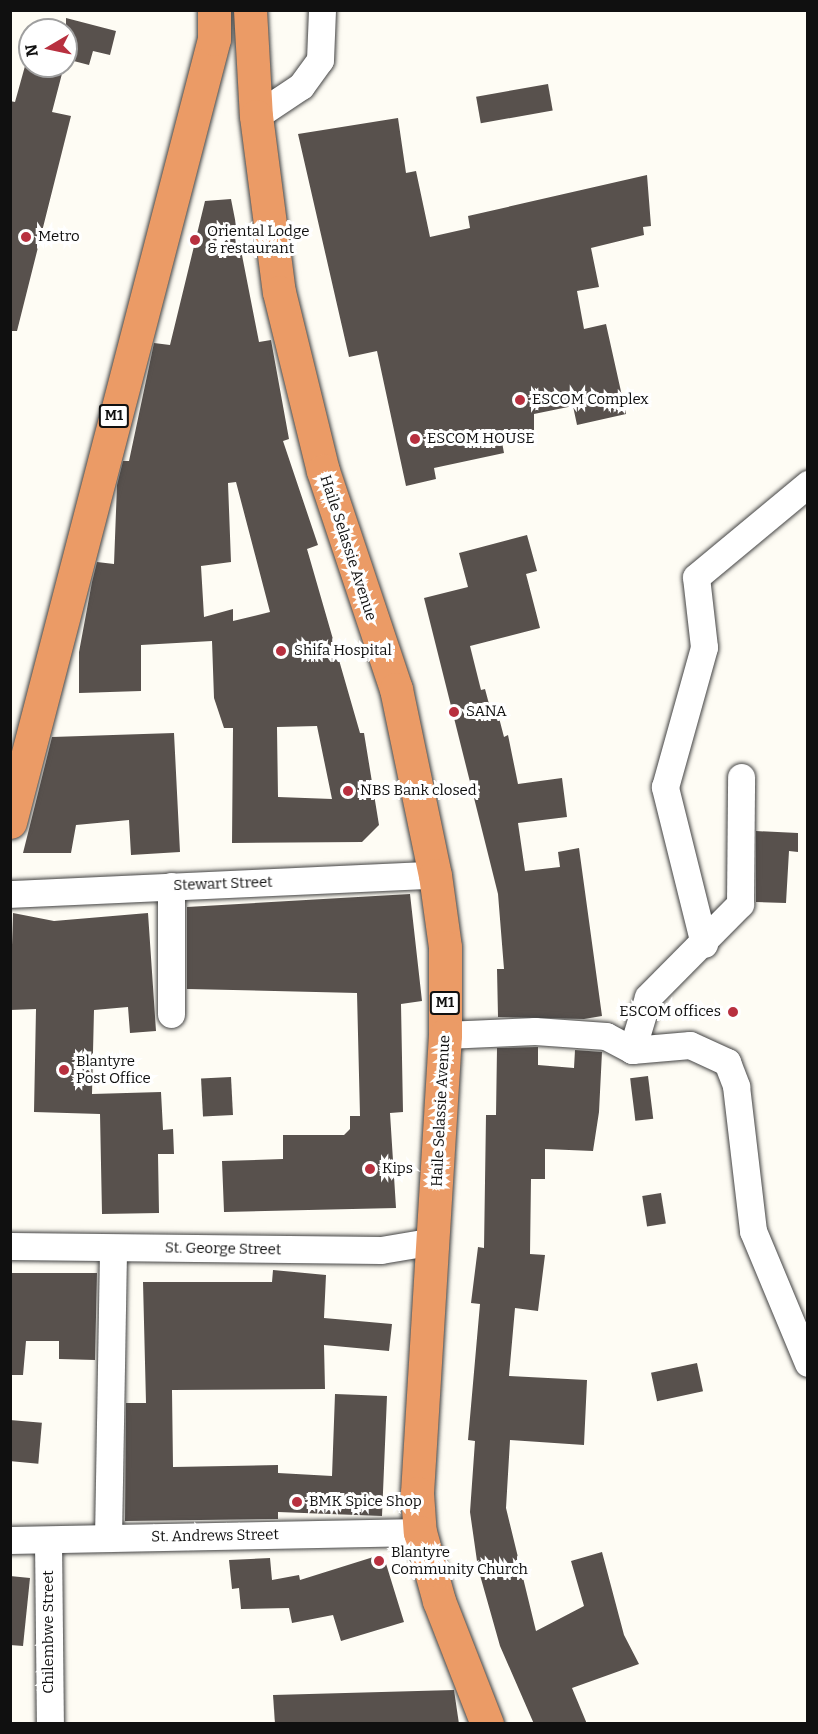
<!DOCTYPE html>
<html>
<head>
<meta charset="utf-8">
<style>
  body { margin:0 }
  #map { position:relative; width:818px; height:1734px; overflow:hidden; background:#fefcf4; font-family:Bitter,serif }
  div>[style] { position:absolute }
  .building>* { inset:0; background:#58514d; transform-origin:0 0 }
  .roads { filter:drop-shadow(0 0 2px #434343) drop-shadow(0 0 2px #434343) }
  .minor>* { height:27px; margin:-13.5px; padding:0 13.5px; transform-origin:13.5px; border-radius:13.5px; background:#fff }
  .highway>* { height:33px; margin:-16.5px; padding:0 16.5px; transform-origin:16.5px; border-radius:16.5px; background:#eb9b66 }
  .dots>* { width:16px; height:16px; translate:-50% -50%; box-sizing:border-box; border:3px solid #fff; border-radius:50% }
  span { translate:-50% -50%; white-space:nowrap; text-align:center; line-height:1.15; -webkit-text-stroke:6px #fff; paint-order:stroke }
  .shield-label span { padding:2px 4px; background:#fff; border:2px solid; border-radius:4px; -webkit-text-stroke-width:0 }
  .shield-label { font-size:14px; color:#101010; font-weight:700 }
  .poi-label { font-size:15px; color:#101010 }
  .left { translate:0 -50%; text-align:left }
  .right { translate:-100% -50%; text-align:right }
  .street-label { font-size:15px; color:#101010 }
  .frame { position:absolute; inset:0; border:12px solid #101010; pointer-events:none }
  .north { position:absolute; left:18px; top:18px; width:60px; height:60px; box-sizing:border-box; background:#fff; border:2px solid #9f9f9f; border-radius:50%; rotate:261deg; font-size:16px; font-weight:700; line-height:24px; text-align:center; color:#101010 }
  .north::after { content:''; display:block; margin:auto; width:21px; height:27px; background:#b8303f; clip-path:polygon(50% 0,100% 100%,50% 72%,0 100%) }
</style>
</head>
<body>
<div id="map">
  <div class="building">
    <div style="clip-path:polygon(66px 18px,116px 31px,110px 55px,93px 51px,89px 65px,66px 59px)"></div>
    <div style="clip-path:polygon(25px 66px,64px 66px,52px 112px,71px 116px,17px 331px,10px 331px,10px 101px,15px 102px)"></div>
    <div style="left:548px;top:84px;width:27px;height:73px;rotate:80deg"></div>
    <div style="clip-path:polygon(398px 118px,406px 173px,416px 171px,430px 237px,470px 228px,468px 216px,647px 175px,651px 226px,643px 227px,644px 235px,591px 248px,599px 287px,577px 291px,584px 329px,606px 324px,626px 414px,577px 425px,573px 406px,534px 414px,534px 431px,501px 437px,504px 453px,434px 468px,436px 479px,406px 486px,377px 351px,349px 357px,298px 134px)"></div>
    <div style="clip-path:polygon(evenodd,231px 199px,259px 342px,271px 340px,289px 439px,283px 441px,318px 545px,307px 549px,360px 733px,364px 733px,379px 825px,362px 842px,232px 843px,233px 728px,224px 728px,214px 698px,212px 641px,141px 645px,141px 691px,79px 693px,79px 652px,92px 582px,97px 562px,114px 564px,117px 485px,123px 461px,129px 461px,154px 343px,170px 345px,205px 201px,231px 199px,236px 482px,270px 612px,233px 621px,233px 609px,204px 617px,201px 566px,231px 562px,228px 483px,236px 482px,231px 199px,317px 726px,332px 799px,278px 797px,277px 727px,317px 726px)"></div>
    <div style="clip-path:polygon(527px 535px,537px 571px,526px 574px,540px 628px,470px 646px,481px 690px,485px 689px,492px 715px,498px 714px,504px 737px,508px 735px,518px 784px,562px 778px,567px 817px,518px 823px,525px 871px,560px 867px,558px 852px,579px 848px,602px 1016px,584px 1019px,498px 1017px,497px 969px,504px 969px,498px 894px,424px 598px,468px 587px,459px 553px)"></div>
    <div style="clip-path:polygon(174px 733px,180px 852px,131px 855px,129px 820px,76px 825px,71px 853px,23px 853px,52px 737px)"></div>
    <div style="clip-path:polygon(756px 831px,798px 833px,798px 852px,789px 851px,786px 903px,756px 902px)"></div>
    <div style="clip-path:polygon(410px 894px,422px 1001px,401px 1004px,403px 1112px,390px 1113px,396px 1208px,224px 1212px,222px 1161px,283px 1159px,283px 1135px,344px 1135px,350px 1129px,350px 1116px,360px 1116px,357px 993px,187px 989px,187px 907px)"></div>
    <div style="clip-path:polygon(13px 913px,54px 921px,148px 913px,156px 1031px,130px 1033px,128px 1007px,94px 1010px,92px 1094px,161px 1092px,163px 1130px,173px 1129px,174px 1154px,158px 1154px,159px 1213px,102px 1214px,100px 1114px,34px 1112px,36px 1009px,10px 1010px)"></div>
    <div style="clip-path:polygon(538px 1047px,538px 1065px,574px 1068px,575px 1050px,602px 1052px,599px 1112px,593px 1151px,545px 1149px,545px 1179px,531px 1179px,530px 1254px,545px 1255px,538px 1311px,515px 1308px,509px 1376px,587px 1380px,584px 1445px,510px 1440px,506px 1508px,536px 1631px,584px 1606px,571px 1561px,602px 1552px,624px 1635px,639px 1664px,572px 1688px,587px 1724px,534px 1724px,500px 1646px,478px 1568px,470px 1512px,475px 1441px,468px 1440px,480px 1304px,471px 1303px,478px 1247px,484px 1248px,486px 1115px,496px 1115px,497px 1048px)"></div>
    <div style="left:648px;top:1076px;width:43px;height:18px;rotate:83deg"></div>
    <div style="left:231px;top:1077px;width:38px;height:30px;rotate:87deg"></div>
    <div style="left:661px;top:1193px;width:31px;height:19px;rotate:81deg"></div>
    <div style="clip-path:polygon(273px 1270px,326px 1275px,324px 1318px,392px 1324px,389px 1351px,324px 1345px,325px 1389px,172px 1390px,173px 1467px,278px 1465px,278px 1473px,332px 1476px,335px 1394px,387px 1396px,382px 1516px,278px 1512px,278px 1519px,125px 1521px,126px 1403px,146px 1403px,143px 1282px,272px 1282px)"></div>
    <div style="clip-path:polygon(10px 1273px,97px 1273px,95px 1360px,59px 1359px,59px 1341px,26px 1341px,23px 1375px,10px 1375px)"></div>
    <div style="left:697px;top:1363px;width:29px;height:47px;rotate:78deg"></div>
    <div style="left:10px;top:1420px;width:32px;height:41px;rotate:5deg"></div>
    <div style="clip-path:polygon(383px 1554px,404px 1622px,341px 1641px,333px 1615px,292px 1623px,289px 1608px,241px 1609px,239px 1588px,232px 1589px,229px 1560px,270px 1558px,272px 1580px,299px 1575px,300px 1580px)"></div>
    <div style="clip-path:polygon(10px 1576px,30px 1578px,23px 1646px,10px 1645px)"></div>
    <div style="clip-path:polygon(454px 1690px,459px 1724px,275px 1724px,273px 1695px)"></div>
  </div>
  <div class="roads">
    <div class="minor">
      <div style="left:256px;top:116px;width:54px;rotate:-33.7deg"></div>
      <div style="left:301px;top:86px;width:32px;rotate:-54deg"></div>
      <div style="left:320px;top:60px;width:50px;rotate:-87.7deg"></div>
      <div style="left:171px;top:886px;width:128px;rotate:90deg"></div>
      <div style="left:10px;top:894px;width:425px;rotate:-2.6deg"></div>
      <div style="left:704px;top:944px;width:162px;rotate:-104deg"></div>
      <div style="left:665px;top:787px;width:145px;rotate:-74.4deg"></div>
      <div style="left:704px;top:647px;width:70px;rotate:-96.5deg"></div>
      <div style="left:696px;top:577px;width:146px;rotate:-39.7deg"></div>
      <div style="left:445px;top:1035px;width:90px;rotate:-2.5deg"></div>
      <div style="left:535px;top:1031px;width:71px;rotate:4deg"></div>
      <div style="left:606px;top:1036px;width:30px;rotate:28deg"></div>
      <div style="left:632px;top:1050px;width:58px;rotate:-4.9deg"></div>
      <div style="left:690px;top:1045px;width:41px;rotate:24.7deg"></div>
      <div style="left:727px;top:1062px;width:26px;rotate:69deg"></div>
      <div style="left:736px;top:1086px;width:146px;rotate:83.3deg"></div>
      <div style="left:753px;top:1231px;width:143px;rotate:67.4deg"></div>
      <div style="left:632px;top:1050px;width:55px;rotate:-73.2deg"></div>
      <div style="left:648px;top:997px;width:131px;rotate:-45.3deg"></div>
      <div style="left:740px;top:904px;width:127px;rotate:-89.5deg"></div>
      <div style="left:10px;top:1246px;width:371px;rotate:0.6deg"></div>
      <div style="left:381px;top:1250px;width:54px;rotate:-9.6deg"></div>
      <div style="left:108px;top:1538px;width:290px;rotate:-89deg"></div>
      <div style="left:10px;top:1540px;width:410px;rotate:-1.1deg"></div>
      <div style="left:48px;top:1540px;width:184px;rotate:89.4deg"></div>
    </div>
    <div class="highway">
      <div style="left:250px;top:10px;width:106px;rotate:86.8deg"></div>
      <div style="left:256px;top:116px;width:177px;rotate:82.6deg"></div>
      <div style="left:279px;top:292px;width:184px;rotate:76.2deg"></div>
      <div style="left:323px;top:471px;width:230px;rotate:71.5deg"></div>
      <div style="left:396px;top:689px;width:190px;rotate:78.2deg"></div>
      <div style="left:435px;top:875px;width:73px;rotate:82.1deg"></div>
      <div style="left:445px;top:947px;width:88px;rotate:90deg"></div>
      <div style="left:445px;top:1035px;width:459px;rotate:93.5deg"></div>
      <div style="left:417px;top:1493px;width:39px;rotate:86deg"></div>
      <div style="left:420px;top:1532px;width:72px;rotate:74.6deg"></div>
      <div style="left:439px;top:1601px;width:132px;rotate:68.7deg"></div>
      <div style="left:10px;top:822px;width:809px;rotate:-75.4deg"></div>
      <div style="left:214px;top:39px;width:29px;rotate:-90deg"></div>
    </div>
  </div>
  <div class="dots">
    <div style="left:26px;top:237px;background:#b8303f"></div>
    <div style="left:195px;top:240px;background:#b8303f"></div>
    <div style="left:520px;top:400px;background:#b8303f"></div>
    <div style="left:415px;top:439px;background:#b8303f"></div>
    <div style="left:281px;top:651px;background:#b8303f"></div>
    <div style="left:454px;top:712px;background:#b8303f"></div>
    <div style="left:348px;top:791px;background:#b8303f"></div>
    <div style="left:733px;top:1012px;background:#b8303f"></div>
    <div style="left:64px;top:1070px;background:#b8303f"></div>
    <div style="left:370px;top:1169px;background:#b8303f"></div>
    <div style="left:297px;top:1502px;background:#b8303f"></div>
    <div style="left:379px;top:1561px;background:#b8303f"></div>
  </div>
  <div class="shield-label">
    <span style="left:114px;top:416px">M1</span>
    <span style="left:445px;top:1003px">M1</span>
  </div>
  <div class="poi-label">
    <span class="left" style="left:207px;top:240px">Oriental Lodge<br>&amp; restaurant</span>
    <span class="left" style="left:38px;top:237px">Metro</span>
    <span class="left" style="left:532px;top:400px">ESCOM Complex</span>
    <span class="left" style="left:427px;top:439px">ESCOM HOUSE</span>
    <span class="left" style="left:294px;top:651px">Shifa Hospital</span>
    <span class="left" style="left:466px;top:712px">SANA</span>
    <span class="left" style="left:360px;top:791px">NBS Bank closed</span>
    <span class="right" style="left:721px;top:1012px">ESCOM offices</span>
    <span class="left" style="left:76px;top:1070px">Blantyre<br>Post Office</span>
    <span class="left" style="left:382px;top:1169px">Kips</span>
    <span class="left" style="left:309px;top:1502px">BMK Spice Shop</span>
    <span class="left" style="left:391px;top:1561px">Blantyre<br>Community Church</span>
  </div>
  <div class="street-label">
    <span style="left:348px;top:548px;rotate:72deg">Haile Selassie Avenue</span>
    <span style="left:223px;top:884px;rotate:-2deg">Stewart Street</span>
    <span style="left:441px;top:1111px;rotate:-87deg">Haile Selassie Avenue</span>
    <span style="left:223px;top:1249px;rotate:1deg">St. George Street</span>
    <span style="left:215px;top:1536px;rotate:-1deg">St. Andrews Street</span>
    <span style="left:49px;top:1632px;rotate:-90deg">Chilembwe Street</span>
  </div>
  <div class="frame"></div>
  <div class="north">N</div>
</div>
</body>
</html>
